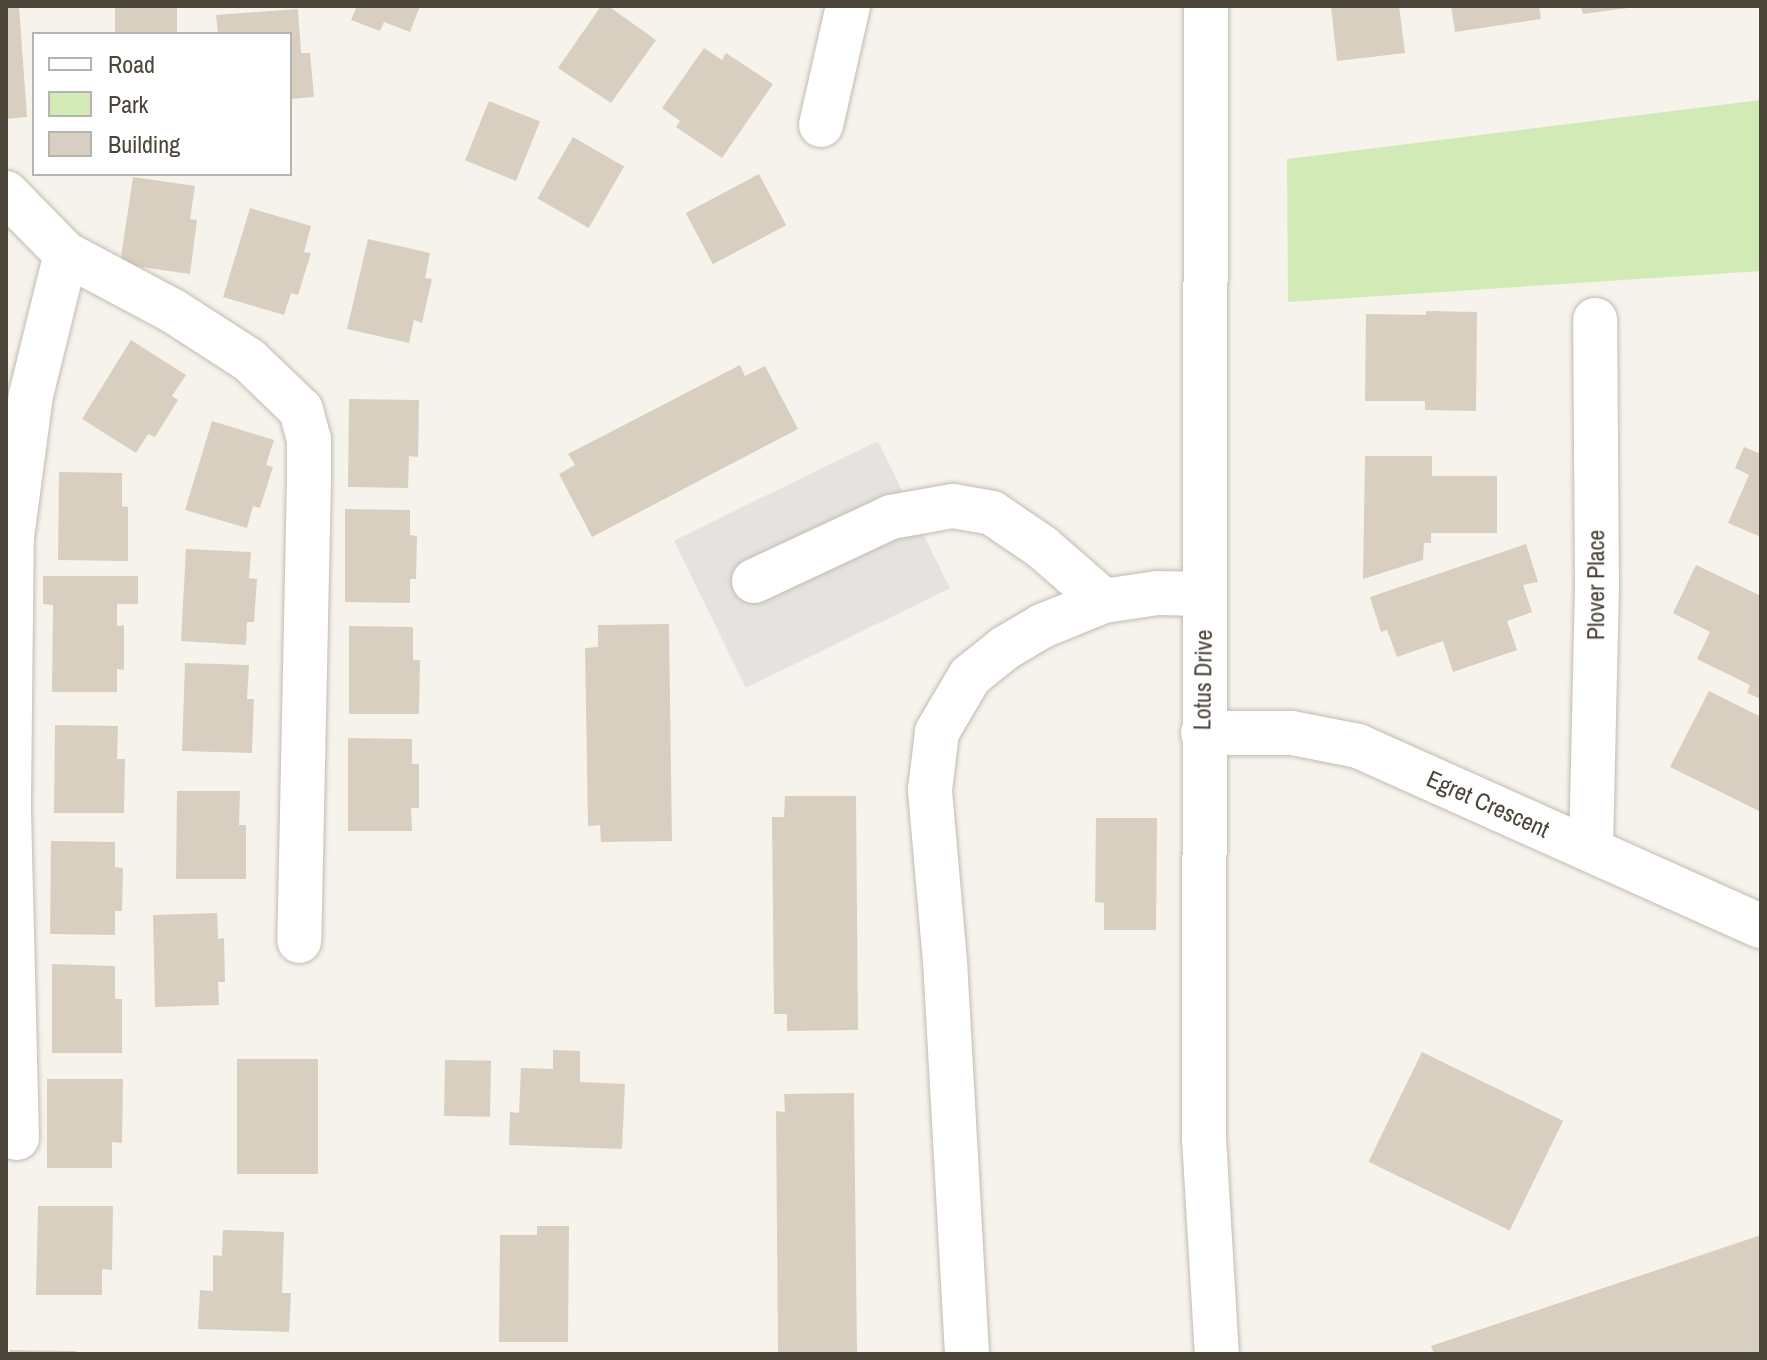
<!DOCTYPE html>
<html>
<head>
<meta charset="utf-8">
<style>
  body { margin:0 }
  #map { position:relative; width:1767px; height:1360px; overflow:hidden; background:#f6f3ec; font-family:"Archivo Narrow",sans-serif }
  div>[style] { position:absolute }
  .green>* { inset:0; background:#d2eab5 }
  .parking>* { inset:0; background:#e5e3e0; transform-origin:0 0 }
  .building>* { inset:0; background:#d8cfc1; transform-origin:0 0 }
  .roads { filter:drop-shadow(0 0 2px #c2bbae) drop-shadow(0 0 2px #c2bbae) }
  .minor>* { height:44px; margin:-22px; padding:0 22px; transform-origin:22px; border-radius:22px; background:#fff }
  span { translate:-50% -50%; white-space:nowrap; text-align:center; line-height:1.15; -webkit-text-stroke:6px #fff; paint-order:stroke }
  .street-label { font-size:24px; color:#4b4439 }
  .frame { position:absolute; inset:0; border:8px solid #4b4439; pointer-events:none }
  .legend { position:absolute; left:32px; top:32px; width:260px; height:144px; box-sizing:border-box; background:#fff; border:2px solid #b7b4b0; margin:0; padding:10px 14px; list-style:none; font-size:24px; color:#4b4439 }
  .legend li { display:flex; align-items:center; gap:16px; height:40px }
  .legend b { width:40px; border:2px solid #b7b4b0 }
</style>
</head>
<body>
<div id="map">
  <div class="green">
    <div style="clip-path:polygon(1761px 100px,1761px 271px,1288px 302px,1287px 159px)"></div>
  </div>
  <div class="parking">
    <div style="left:878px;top:441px;width:164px;height:227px;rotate:64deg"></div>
  </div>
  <div class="building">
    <div style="clip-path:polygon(6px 6px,19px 6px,27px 117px,6px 119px)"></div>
    <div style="left:115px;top:6px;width:62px;height:28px"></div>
    <div style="clip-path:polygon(357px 6px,420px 6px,410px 32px,384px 22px,380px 31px,351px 20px)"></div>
    <div style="clip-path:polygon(601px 6px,608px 6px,656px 40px,611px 103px,558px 68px)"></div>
    <div style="clip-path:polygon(1331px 6px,1399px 6px,1405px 53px,1337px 61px)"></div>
    <div style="clip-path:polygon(1451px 6px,1539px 6px,1541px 19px,1455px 32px)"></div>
    <div style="clip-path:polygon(1581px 6px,1628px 6px,1628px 8px,1583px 14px)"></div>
    <div style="clip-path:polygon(298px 9px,301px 53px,310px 53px,314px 97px,290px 99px,290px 34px,218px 34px,216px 15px)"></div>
    <div style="clip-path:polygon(704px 48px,722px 60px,726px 53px,773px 84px,722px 158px,676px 127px,680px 121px,662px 108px)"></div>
    <div style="left:489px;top:101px;width:55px;height:64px;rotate:22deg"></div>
    <div style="left:573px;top:137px;width:59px;height:71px;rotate:30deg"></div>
    <div style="left:759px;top:174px;width:58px;height:83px;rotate:62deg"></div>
    <div style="clip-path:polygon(133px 177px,195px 186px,190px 219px,197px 220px,190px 274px,120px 264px)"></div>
    <div style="clip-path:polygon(250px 208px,311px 226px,304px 252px,311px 253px,298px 295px,291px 293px,284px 315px,223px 297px)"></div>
    <div style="clip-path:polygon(368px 239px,430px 253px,425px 278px,432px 279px,422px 323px,414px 320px,409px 343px,347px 329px)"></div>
    <div style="clip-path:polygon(1426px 311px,1477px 312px,1476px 411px,1425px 410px,1425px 401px,1365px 401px,1366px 314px,1426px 315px)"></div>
    <div style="clip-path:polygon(131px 340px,186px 375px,172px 396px,178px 400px,155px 437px,148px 434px,136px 453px,82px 419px)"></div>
    <div style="clip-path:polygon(740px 365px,745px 376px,765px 366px,798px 429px,592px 537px,559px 474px,575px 465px,568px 454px)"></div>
    <div style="clip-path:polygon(349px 399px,419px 400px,418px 457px,409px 456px,408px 488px,348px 487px)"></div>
    <div style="clip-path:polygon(212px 421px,274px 440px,266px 465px,273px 467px,260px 508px,253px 506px,247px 528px,185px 510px)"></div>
    <div style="clip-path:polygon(1744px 447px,1761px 454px,1761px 537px,1728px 523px,1749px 475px,1735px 468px)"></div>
    <div style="clip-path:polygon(1365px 456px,1432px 456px,1432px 476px,1497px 476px,1497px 533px,1431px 533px,1431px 543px,1424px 543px,1423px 560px,1363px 579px)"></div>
    <div style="clip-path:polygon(59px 472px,122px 473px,122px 506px,128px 507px,128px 561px,58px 560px)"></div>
    <div style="clip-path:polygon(345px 509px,410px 510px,410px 535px,417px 536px,416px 579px,410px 579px,410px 603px,345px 602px)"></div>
    <div style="clip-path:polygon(1526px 544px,1538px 582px,1523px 585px,1532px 612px,1507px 621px,1517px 650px,1453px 672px,1443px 641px,1397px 657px,1387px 630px,1381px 632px,1370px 597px)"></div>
    <div style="clip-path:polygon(186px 549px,251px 552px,249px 578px,257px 579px,254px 622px,247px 622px,246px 645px,181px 641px)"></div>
    <div style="clip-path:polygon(1696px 565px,1761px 596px,1761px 699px,1747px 693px,1750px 685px,1697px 659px,1710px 632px,1673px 613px)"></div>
    <div style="clip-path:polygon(43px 576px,138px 576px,138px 604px,117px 604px,117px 626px,124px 625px,124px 670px,117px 669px,117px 692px,52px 692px,53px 605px,43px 604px)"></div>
    <div style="clip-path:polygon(669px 624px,672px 841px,601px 842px,600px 825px,588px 826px,585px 648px,598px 647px,598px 625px)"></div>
    <div style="clip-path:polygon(349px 626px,413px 627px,413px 660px,420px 660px,419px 714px,349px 714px)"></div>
    <div style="clip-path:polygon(185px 663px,249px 665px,247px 699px,254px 699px,252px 753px,182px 751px)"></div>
    <div style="clip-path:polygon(1709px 691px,1761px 717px,1761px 812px,1670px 767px)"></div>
    <div style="clip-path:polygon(55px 725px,118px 726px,117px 759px,125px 759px,124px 813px,54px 813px)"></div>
    <div style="clip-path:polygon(348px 738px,412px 739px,412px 764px,419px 764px,419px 808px,411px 808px,412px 831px,348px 831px)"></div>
    <div style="clip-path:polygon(177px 791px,240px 791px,239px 825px,246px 825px,246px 879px,176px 879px)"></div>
    <div style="clip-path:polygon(785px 796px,856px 796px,858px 1030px,787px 1031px,787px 1014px,774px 1014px,772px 817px,784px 817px)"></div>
    <div style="clip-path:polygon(1096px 818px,1157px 818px,1156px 930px,1104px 930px,1104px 903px,1095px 902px)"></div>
    <div style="clip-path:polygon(51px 841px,115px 842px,115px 867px,123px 868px,122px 911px,115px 911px,115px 935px,50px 934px)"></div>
    <div style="clip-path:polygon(217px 913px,218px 939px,224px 938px,225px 982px,218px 982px,219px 1005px,155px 1007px,153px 915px)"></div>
    <div style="clip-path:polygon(52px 964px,115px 966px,115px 999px,122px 999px,122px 1053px,52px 1053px)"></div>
    <div style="clip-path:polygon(553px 1050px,580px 1051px,580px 1082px,625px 1084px,622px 1149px,509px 1145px,510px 1112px,519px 1113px,521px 1068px,553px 1069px)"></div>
    <div style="left:1422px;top:1052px;width:157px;height:122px;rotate:26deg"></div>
    <div style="left:237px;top:1059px;width:81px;height:115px"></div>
    <div style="left:445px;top:1060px;width:46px;height:56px;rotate:1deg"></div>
    <div style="clip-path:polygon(47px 1079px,123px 1079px,122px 1143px,112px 1142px,112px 1168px,47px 1168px)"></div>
    <div style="clip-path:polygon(854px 1093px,857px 1354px,778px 1354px,776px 1111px,785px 1112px,784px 1094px)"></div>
    <div style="clip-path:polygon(38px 1206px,113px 1206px,112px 1270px,102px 1269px,102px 1295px,36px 1295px)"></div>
    <div style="clip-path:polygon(537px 1226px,569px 1226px,568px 1342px,499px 1342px,500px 1235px,537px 1235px)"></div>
    <div style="clip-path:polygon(223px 1230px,284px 1232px,282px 1293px,291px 1293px,289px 1332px,198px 1329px,200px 1290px,213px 1291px,213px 1255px,222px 1256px)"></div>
    <div style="clip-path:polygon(1761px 1235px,1761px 1354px,1434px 1354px,1431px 1346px)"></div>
    <div style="clip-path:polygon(10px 1350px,76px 1351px,76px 1354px,10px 1354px)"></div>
  </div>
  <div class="roads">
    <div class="minor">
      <div style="left:1206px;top:6px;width:1132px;rotate:90.1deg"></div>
      <div style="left:1204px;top:1138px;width:216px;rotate:86.6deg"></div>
      <div style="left:821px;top:125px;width:122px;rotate:-77.2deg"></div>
      <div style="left:6px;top:193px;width:86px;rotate:45.5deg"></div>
      <div style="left:66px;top:254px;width:121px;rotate:28deg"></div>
      <div style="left:173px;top:311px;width:90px;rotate:32.8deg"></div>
      <div style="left:249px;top:360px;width:72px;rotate:43.9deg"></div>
      <div style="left:301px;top:410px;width:30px;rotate:75deg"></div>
      <div style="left:309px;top:439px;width:39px;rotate:90deg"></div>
      <div style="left:309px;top:478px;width:463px;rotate:91.2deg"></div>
      <div style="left:754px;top:581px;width:151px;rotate:-25deg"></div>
      <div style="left:891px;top:517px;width:63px;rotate:-10.1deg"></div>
      <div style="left:953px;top:506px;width:40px;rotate:10deg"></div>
      <div style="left:992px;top:513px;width:60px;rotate:34.2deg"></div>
      <div style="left:1042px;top:547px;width:82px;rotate:41.1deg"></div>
      <div style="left:1203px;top:733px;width:89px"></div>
      <div style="left:1292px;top:733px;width:67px;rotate:11.1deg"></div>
      <div style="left:1358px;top:746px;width:441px;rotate:24.1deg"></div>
      <div style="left:1591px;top:850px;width:262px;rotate:-88.7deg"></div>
      <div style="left:1597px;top:588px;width:268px;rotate:-90.4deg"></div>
      <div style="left:17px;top:1138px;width:335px;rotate:-91.4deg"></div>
      <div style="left:9px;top:803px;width:266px;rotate:-89.4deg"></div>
      <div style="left:12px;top:537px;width:143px;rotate:-82.4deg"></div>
      <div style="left:31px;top:395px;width:145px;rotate:-76.1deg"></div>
      <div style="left:967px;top:1354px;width:393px;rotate:-93.2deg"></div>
      <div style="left:945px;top:962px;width:173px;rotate:-95deg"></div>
      <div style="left:930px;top:790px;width:58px;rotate:-83.1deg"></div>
      <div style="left:937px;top:732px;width:65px;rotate:-59.5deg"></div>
      <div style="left:970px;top:676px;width:45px;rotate:-38.7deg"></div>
      <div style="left:1005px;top:648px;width:43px;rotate:-30.7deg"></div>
      <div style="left:1042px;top:626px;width:67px;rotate:-22deg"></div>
      <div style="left:1104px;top:601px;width:54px;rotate:-8.6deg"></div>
      <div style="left:1157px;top:593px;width:47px;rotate:1.2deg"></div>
    </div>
  </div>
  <div class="street-label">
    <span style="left:1596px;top:585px;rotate:-90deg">Plover Place</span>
    <span style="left:1203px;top:680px;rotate:-89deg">Lotus Drive</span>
    <span style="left:1488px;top:804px;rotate:24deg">Egret Crescent</span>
  </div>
  <div class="frame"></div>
  <ul class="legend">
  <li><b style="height:10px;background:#fff"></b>Road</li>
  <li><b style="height:22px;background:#d2eab5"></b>Park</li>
  <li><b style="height:22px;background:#d8cfc1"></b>Building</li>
  </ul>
</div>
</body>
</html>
